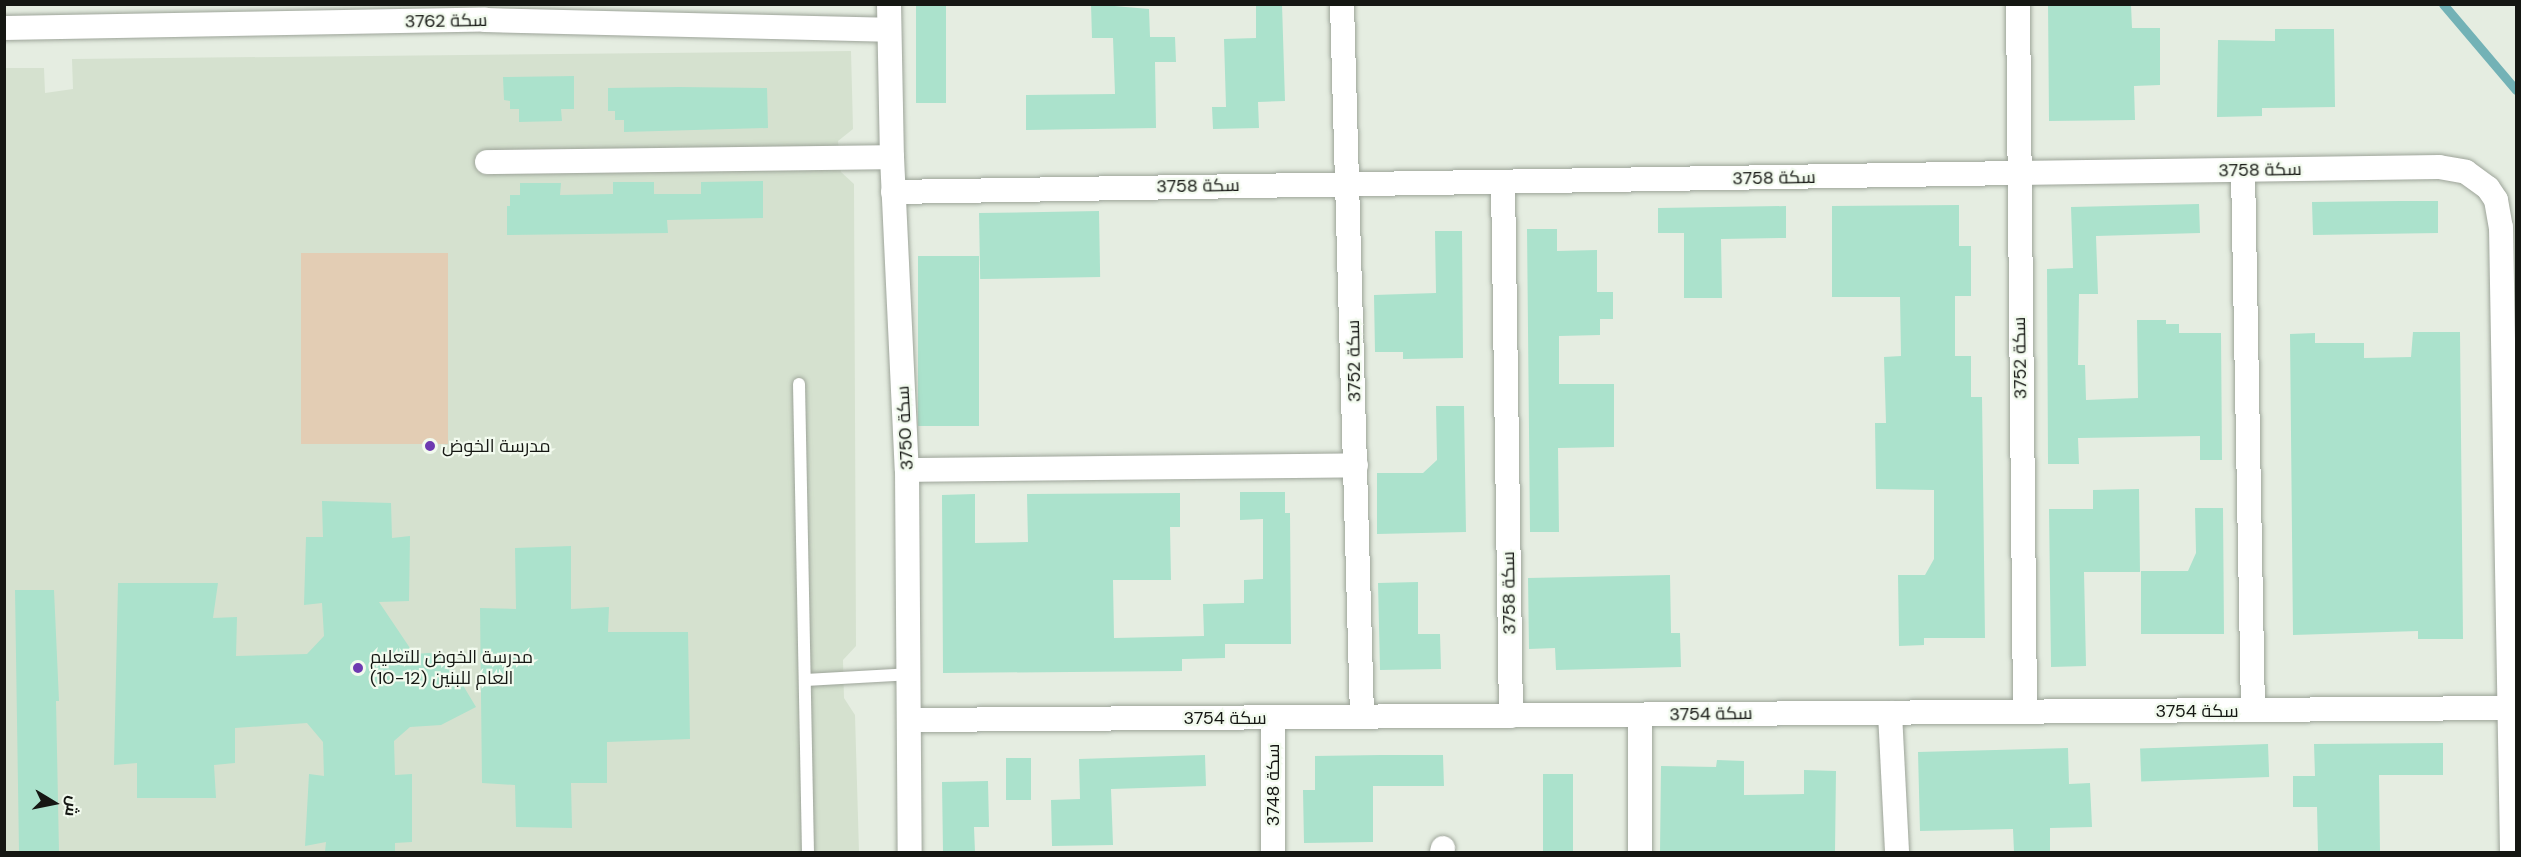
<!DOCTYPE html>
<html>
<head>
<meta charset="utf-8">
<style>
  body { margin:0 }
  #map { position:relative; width:2521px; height:857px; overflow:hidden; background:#e5ede1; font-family:"DM Sans",Cairo,sans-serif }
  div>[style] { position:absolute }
  .built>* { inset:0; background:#d5e1cf }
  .green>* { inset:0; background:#e3cdb4; transform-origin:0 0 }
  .stream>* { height:9px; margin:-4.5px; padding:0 4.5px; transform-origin:4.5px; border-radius:4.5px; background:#73b2b6 }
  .building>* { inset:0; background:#abe2cc; transform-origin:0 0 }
  .roads { filter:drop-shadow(0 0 2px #9da499) drop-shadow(0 0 2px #9da499) }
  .lane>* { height:12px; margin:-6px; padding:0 6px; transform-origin:6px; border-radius:6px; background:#fff }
  .street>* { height:24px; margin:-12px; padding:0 12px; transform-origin:12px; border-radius:12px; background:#fff }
  .dots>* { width:16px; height:16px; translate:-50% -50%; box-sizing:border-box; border:3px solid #f2faee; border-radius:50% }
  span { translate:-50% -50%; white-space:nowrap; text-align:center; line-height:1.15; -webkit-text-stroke:4.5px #f2faee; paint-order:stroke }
  .street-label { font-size:18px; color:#151713 }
  .poi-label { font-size:18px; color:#151713 }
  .left { translate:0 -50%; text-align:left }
  .frame { position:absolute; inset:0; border:6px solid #151713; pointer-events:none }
  .north { position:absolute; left:24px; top:773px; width:60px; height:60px; -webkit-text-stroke:4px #f2faee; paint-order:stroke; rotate:100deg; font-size:16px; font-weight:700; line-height:24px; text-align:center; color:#151713 }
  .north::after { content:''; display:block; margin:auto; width:21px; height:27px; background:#151713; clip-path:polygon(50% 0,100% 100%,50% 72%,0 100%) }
</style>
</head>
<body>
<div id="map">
  <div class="built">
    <div style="clip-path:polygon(851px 51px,853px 129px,838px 141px,841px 172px,854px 184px,856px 646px,843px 660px,844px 698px,855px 715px,859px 852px,5px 852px,5px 68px,44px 68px,45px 93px,73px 89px,72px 59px)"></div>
  </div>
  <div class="green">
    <div style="left:301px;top:253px;width:147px;height:191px"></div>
  </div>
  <div class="stream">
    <div style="left:2443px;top:4px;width:113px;rotate:49.7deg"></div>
  </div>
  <div class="building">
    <div style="left:916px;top:4px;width:30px;height:99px"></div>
    <div style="clip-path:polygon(1091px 4px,1149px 9px,1150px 37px,1175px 37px,1176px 62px,1155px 62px,1156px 128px,1026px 130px,1026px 95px,1115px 94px,1113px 38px,1092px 38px)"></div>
    <div style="clip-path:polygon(1256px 4px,1282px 4px,1285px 101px,1258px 102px,1259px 128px,1213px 129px,1212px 107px,1226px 107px,1224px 39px,1256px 38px)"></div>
    <div style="clip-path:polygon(2048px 4px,2131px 5px,2132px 28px,2160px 28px,2160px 85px,2134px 86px,2135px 120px,2049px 121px)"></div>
    <div style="clip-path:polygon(2275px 29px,2334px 29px,2335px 107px,2262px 108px,2262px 116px,2217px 117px,2218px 40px,2275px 41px)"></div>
    <div style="clip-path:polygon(574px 76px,574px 109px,561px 109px,562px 121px,519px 122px,519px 109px,510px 109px,510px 101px,504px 100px,503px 77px)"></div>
    <div style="clip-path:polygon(679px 87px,767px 88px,768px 128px,624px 132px,624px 120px,615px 120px,615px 111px,608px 111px,608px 88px)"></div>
    <div style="clip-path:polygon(763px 181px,763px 218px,667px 220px,668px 233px,507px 235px,507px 206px,510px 206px,510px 195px,520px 195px,520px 183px,561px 183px,560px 195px,613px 194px,613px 182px,654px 182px,654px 194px,701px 194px,701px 182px)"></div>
    <div style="clip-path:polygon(2399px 201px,2438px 201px,2438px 233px,2313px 235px,2312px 202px)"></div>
    <div style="clip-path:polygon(2199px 204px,2200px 233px,2096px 236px,2098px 294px,2079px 294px,2078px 365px,2085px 365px,2086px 400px,2138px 398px,2137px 320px,2166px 320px,2166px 324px,2179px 324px,2179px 333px,2221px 333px,2222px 460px,2200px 460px,2200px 436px,2078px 438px,2079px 464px,2048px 464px,2047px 269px,2073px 268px,2071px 207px)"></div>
    <div style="clip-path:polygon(1959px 205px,1959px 246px,1971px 246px,1971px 296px,1955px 296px,1955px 356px,1971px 356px,1971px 397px,1982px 397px,1985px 638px,1924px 638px,1924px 645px,1899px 646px,1898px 575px,1925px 575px,1934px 559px,1934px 490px,1876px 489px,1875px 423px,1886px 423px,1884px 357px,1901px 356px,1900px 297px,1832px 297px,1832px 206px)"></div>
    <div style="clip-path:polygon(1786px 206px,1786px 238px,1721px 239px,1722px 298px,1684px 298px,1684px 233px,1658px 233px,1658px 208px)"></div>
    <div style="left:1099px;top:211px;width:66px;height:120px;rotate:89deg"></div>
    <div style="clip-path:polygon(1527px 229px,1557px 229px,1557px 251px,1597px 250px,1597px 292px,1613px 292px,1613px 319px,1600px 319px,1600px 335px,1559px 336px,1559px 384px,1614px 384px,1614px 447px,1558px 448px,1559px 532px,1530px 532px)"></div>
    <div style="clip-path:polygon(1435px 231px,1462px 231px,1463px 358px,1403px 359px,1403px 352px,1375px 352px,1374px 295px,1436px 293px)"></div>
    <div style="left:918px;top:256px;width:61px;height:170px"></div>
    <div style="clip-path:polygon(2413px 332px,2460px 332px,2463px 639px,2418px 639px,2418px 631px,2293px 635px,2290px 334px,2315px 333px,2315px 343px,2364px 343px,2364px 358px,2411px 357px)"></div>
    <div style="clip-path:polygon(1436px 406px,1464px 406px,1466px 532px,1377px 534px,1377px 473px,1423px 473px,1437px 460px)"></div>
    <div style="clip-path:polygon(2139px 489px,2140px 572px,2084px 572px,2086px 666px,2051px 667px,2049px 509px,2093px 509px,2093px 490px)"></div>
    <div style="clip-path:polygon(1240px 492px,1285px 492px,1285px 513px,1290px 513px,1291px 644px,1225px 644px,1225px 658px,1182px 659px,1182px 671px,943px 673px,942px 495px,975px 494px,975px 543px,1028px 542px,1027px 494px,1180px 493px,1180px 527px,1170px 527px,1171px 580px,1113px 580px,1114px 638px,1204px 636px,1203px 604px,1244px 603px,1244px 580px,1263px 579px,1263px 519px,1240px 520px)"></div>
    <div style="clip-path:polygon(322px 501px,391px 503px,392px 538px,410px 536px,409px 601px,379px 602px,414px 654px,443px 652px,476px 707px,441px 725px,410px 727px,394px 741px,395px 775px,412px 774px,412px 842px,395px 843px,395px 852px,325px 852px,326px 842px,305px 846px,309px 774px,324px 776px,323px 742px,307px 723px,235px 728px,235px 763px,214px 765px,216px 798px,137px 798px,137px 763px,114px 765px,118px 583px,218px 583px,213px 618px,237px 617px,236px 656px,307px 654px,324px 636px,322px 603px,304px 605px,306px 537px,323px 537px)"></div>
    <div style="clip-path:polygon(2195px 508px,2223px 508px,2224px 634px,2141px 634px,2141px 571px,2188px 571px,2196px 553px)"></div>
    <div style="clip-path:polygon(571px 546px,571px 609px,609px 607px,608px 632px,688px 632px,690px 739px,607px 742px,607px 783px,571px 783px,572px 828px,516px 827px,515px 785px,482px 783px,480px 608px,516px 609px,515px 548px)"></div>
    <div style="clip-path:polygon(1670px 575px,1671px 633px,1680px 633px,1681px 667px,1556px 670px,1555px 648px,1529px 649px,1528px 578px)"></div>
    <div style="clip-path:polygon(1418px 582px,1418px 634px,1440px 634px,1441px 669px,1380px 670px,1378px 583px)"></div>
    <div style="clip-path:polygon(15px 590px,54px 590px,59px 701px,56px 701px,59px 852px,19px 852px)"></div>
    <div style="clip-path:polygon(2443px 743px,2443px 775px,2379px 775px,2380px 852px,2318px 852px,2317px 807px,2293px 807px,2293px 776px,2315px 776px,2314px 744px)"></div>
    <div style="left:2268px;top:744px;width:33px;height:128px;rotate:88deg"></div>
    <div style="clip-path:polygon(2068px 748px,2069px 784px,2090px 783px,2092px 827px,2050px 828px,2050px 852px,2014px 852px,2013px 829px,1920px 831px,1918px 752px)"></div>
    <div style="clip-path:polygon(1205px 755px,1206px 786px,1111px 789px,1113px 845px,1052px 846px,1051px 800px,1080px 799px,1079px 759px)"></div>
    <div style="clip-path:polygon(1381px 755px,1443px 755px,1444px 786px,1373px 786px,1373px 842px,1304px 843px,1303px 790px,1315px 790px,1315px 756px)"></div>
    <div style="left:1006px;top:758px;width:25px;height:42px"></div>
    <div style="clip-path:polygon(1717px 760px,1744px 761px,1744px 795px,1804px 794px,1804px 770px,1836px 771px,1835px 852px,1660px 852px,1661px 766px,1716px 767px)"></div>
    <div style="left:1543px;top:774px;width:30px;height:78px"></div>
    <div style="clip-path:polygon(988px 781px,989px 827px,974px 827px,975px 852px,943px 852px,942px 782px)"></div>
  </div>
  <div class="roads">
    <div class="lane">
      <div style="left:799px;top:384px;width:468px;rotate:88.9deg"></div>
      <div style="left:807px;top:680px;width:104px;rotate:-3.3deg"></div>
    </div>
    <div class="street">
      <div style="left:889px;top:4px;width:153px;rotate:88.9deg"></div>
      <div style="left:892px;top:157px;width:313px;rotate:87.3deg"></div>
      <div style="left:907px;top:470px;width:382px;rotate:89.6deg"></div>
      <div style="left:1342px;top:4px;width:713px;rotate:88.39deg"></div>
      <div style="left:2018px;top:4px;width:708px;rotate:89.43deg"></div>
      <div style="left:4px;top:28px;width:481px;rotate:-1deg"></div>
      <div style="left:485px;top:20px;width:402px;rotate:1.4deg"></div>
      <div style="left:487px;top:162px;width:405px;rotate:-0.7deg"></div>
      <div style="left:2243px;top:170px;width:540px;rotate:88.94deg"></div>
      <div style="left:1503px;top:183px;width:533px;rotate:89.14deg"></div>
      <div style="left:893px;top:192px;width:1124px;rotate:-0.97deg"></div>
      <div style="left:2017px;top:173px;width:422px;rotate:-0.8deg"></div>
      <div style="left:2439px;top:167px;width:27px;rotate:10deg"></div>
      <div style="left:2466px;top:172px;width:27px;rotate:36deg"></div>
      <div style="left:2488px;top:188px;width:14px;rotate:56deg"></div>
      <div style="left:2496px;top:200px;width:27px;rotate:80deg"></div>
      <div style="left:2501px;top:227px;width:625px;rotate:88.99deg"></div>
      <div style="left:907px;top:470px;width:449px;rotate:-0.6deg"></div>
      <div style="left:1890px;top:713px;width:139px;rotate:87.1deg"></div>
      <div style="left:1640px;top:715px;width:137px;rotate:90deg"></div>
      <div style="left:912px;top:720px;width:1598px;rotate:-0.43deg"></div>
      <div style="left:1273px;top:852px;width:135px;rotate:-90deg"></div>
      <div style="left:1442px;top:852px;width:4px;rotate:-76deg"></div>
    </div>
  </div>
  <div class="dots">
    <div style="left:430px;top:446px;background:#6e3ab1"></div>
    <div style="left:358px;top:668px;background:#6e3ab1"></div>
  </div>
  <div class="street-label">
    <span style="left:446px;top:21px;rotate:-1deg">سكة 3762</span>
    <span style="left:2260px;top:170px;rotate:-1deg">سكة 3758</span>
    <span style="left:1774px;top:178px;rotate:-1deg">سكة 3758</span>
    <span style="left:1198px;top:186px;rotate:-1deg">سكة 3758</span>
    <span style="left:2020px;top:358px;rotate:-91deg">سكة 3752</span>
    <span style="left:1354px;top:361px;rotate:-91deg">سكة 3752</span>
    <span style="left:905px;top:428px;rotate:-93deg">سكة 3750</span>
    <span style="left:1509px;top:593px;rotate:-91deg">سكة 3758</span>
    <span style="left:2197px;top:711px">سكة 3754</span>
    <span style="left:1711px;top:714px;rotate:-1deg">سكة 3754</span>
    <span style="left:1225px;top:718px">سكة 3754</span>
    <span style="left:1273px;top:785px;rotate:-90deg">سكة 3748</span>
  </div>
  <div class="poi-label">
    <span class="left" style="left:442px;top:446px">مدرسة الخوض</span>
    <span class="left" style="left:370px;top:668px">مدرسة الخوض للتعليم<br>العام للبنين (12-10)</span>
  </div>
  <div class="frame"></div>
  <div class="north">ش</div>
</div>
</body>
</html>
